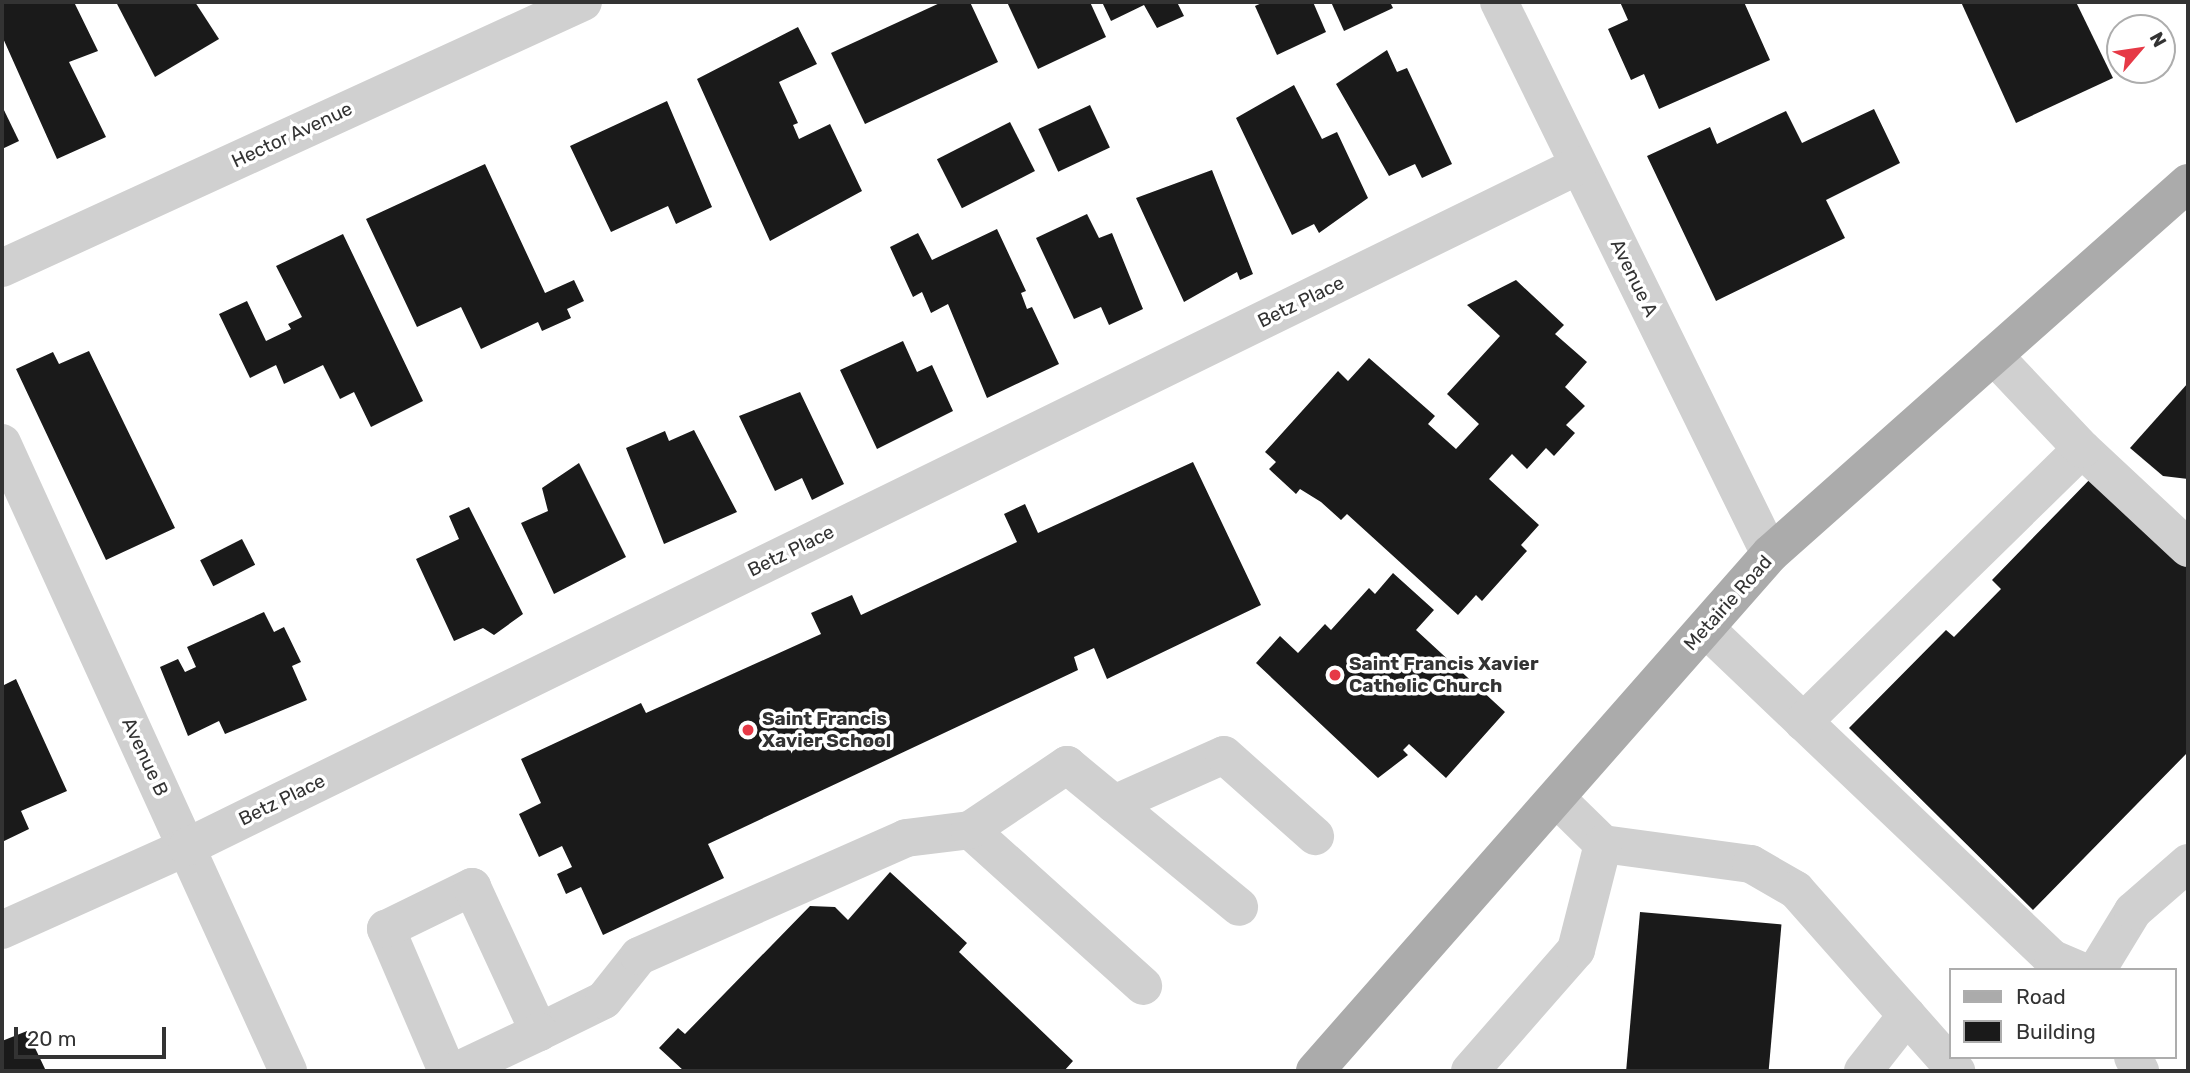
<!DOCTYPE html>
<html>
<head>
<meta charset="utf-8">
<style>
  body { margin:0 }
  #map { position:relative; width:2190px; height:1073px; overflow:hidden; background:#fff; font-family:Rubik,sans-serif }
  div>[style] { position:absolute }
  .building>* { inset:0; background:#1a1a1a; transform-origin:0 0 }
  .minor>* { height:38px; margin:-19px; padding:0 19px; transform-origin:19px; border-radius:19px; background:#d0d0d0 }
  .major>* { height:38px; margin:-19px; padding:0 19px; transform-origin:19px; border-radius:19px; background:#ababab }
  .dots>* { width:19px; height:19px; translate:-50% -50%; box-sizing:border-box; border:4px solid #fff; border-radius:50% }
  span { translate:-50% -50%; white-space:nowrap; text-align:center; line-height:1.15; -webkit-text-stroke:7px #fff; paint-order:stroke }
  .street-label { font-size:19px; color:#333 }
  .poi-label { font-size:19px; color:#333; font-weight:700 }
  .left { translate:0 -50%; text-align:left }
  .frame { position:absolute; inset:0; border:4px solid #333; pointer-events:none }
  .legend { position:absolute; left:1949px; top:968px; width:228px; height:91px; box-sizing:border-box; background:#fff; border:2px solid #adadad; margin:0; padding:9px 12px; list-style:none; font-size:21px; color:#333 }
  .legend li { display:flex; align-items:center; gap:14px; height:35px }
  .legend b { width:35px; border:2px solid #adadad }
  .north { position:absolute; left:2106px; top:14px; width:70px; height:70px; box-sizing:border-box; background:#fff; border:2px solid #adadad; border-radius:50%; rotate:61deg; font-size:19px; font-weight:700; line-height:28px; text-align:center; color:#333 }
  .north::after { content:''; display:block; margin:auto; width:24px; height:32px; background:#e63946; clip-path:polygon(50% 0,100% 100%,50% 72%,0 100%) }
  .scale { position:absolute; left:14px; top:1027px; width:152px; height:32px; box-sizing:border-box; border:4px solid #333; border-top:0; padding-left:9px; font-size:21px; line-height:24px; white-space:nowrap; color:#333; -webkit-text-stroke:5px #fff; paint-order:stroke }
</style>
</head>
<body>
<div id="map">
  <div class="building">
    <div style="clip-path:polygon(2px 2px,74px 2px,98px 51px,69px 62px,106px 137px,57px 159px,2px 36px)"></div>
    <div style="clip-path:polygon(116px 2px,195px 2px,219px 39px,155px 77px)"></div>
    <div style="clip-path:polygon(942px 2px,970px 2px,998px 62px,865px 124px,831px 53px)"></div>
    <div style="clip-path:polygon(1007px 2px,1090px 2px,1106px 37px,1038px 69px)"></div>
    <div style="clip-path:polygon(1102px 2px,1177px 2px,1184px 16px,1157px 28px,1144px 5px,1111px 21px)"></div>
    <div style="clip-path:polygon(1264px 2px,1313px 2px,1326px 32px,1277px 55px,1255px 6px)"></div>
    <div style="clip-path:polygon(1331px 2px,1390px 2px,1393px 8px,1344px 31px)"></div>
    <div style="clip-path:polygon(1620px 2px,1744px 2px,1770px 60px,1659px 109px,1644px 74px,1631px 80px,1608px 29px,1628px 20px)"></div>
    <div style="clip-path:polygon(1961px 2px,2076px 2px,2113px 78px,2016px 123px)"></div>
    <div style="clip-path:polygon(798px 27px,817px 64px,779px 82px,798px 123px,793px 125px,799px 139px,830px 124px,862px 191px,770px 241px,697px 79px)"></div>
    <div style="clip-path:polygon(1387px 50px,1397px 72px,1407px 68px,1452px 164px,1422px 178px,1415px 164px,1389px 176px,1336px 84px)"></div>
    <div style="clip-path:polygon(1294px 85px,1322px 139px,1337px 132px,1368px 198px,1319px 233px,1314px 224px,1292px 235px,1236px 118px)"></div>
    <div style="clip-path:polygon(667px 101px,712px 207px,676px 224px,668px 206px,611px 232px,570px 146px)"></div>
    <div style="left:1090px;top:105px;width:47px;height:57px;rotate:65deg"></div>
    <div style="clip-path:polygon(2px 106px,19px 141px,2px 149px)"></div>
    <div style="clip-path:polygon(1874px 109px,1900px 163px,1826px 200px,1845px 238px,1716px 301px,1647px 156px,1710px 127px,1717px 144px,1786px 111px,1802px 143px)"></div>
    <div style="left:1010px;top:122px;width:55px;height:82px;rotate:63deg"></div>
    <div style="clip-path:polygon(485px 164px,545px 293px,574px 280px,584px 301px,567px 309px,571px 318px,542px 331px,538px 322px,481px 349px,461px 307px,417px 327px,366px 219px)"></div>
    <div style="clip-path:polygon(1212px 170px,1253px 274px,1240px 280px,1237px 272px,1184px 302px,1136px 198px)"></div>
    <div style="clip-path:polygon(1087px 214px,1099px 238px,1112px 233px,1143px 309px,1109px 325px,1101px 307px,1074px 319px,1036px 238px)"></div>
    <div style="clip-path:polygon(997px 229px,1026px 291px,1021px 293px,1027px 309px,1032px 307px,1059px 364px,987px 398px,948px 304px,931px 313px,922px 292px,913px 297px,890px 247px,918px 233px,932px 260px)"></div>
    <div style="clip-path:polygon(343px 234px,423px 401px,371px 427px,354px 392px,340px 399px,323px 365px,284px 384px,276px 365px,250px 378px,219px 314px,247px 301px,266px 341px,291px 329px,288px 324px,302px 317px,276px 266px)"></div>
    <div style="clip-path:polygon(1516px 280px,1564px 325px,1555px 334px,1587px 362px,1565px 387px,1585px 406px,1566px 425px,1575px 433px,1554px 456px,1546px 448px,1527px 469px,1512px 454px,1489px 479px,1539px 525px,1521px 545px,1527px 551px,1482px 601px,1476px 595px,1458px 615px,1347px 514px,1341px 520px,1321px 502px,1300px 489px,1296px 494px,1269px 469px,1276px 462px,1265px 452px,1338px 371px,1348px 381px,1369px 358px,1435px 416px,1428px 424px,1456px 449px,1479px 424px,1447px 394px,1500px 336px,1467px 305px)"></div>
    <div style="clip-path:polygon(903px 341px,917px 372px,932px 365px,953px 411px,877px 449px,840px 370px)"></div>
    <div style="clip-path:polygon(89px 351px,175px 528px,106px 560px,16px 369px,53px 352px,59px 364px)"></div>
    <div style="clip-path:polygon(2188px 383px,2188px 479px,2163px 476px,2130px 448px)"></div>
    <div style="clip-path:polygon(800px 392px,844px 484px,812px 500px,802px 478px,775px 491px,739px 416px)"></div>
    <div style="clip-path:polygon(694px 430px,737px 512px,664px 544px,626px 448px,665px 431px,669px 441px)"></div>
    <div style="clip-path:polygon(1193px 462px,1261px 605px,1107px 679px,1094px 648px,1074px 657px,1078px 670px,708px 844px,724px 878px,603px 935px,581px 887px,566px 894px,557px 874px,572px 867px,562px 846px,539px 857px,519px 814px,541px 803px,521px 759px,641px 703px,646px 713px,821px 634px,811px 613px,852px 595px,861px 615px,1017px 542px,1004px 514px,1025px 504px,1038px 533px)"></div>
    <div style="clip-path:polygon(579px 463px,626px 557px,554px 594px,521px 523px,548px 511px,542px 488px)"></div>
    <div style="clip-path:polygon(2094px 475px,2188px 567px,2188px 752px,2033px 910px,1849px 728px,1946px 630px,1954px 637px,2001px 589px,1992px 580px)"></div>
    <div style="clip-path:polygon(469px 507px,523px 614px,494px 635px,483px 628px,454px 641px,416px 559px,459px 539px,449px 516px)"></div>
    <div style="left:242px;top:539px;width:29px;height:47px;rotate:63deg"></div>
    <div style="clip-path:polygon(1393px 573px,1434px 610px,1416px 630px,1505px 712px,1446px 778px,1409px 744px,1403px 750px,1408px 755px,1378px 778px,1256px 663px,1280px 636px,1298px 653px,1325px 624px,1331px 630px,1369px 588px,1375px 594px)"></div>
    <div style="clip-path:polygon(264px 612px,274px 632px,284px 627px,301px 662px,292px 666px,307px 700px,225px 734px,219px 721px,188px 736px,160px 667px,178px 659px,185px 672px,196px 667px,187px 647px)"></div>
    <div style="clip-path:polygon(16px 679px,67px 791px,21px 811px,29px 829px,2px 842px,2px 686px)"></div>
    <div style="clip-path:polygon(890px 872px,967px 943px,959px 952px,1073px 1061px,1064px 1071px,684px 1071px,659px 1048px,678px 1028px,685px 1034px,810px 906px,835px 907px,848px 920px)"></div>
    <div style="left:1640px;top:912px;width:142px;height:160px;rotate:5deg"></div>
    <div style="clip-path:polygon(27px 1031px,46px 1071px,2px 1071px,2px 1041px)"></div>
  </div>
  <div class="minor">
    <div style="left:1499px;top:2px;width:615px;rotate:63.85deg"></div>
    <div style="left:2px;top:268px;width:639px;rotate:-24.6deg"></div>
    <div style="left:2px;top:443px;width:690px;rotate:65.51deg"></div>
    <div style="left:2082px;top:449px;width:145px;rotate:43deg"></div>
    <div style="left:1705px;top:628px;width:480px;rotate:43.6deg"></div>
    <div style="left:2053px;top:959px;width:28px;rotate:23deg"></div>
    <div style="left:1803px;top:722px;width:390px;rotate:-44.4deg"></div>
    <div style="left:2082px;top:449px;width:129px;rotate:-133.4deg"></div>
    <div style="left:1556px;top:798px;width:66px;rotate:44.4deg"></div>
    <div style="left:1603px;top:844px;width:149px;rotate:7.7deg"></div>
    <div style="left:1751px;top:864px;width:52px;rotate:30deg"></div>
    <div style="left:1796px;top:890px;width:242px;rotate:48.5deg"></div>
    <div style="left:1114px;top:804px;width:120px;rotate:-24deg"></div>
    <div style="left:1224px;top:755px;width:122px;rotate:41.7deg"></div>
    <div style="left:970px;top:830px;width:233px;rotate:42deg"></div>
    <div style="left:2px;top:930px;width:203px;rotate:-24.2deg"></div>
    <div style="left:187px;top:847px;width:1549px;rotate:-26.09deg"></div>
    <div style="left:2097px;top:970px;width:69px;rotate:-58.6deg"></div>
    <div style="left:2133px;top:911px;width:73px;rotate:-41.1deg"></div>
    <div style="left:539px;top:1032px;width:72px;rotate:-26.2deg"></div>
    <div style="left:604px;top:1000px;width:56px;rotate:-51.5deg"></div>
    <div style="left:639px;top:956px;width:292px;rotate:-23.8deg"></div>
    <div style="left:906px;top:838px;width:64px;rotate:-7.1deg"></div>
    <div style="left:970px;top:830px;width:117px;rotate:-33.8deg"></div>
    <div style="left:1067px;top:765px;width:223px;rotate:39.5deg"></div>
    <div style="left:2133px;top:1057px;width:16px;rotate:63deg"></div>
    <div style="left:447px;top:1071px;width:155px;rotate:-113.2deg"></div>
    <div style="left:386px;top:929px;width:96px;rotate:-26deg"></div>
    <div style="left:472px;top:887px;width:160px;rotate:65.2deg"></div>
    <div style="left:539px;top:1032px;width:91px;rotate:154.6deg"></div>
    <div style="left:1470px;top:1071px;width:161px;rotate:-48.8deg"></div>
    <div style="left:1576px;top:950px;width:109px;rotate:-75.7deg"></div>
    <div style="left:1863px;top:1071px;width:71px;rotate:-51.8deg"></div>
  </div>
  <div class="major">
    <div style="left:1315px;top:1071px;width:689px;rotate:-48.65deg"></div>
    <div style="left:1770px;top:554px;width:559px;rotate:-41.59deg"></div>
  </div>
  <div class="dots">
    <div style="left:1335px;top:675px;background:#e63946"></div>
    <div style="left:748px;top:730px;background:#e63946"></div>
  </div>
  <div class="street-label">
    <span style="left:292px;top:135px;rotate:-25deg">Hector Avenue</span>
    <span style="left:1634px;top:278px;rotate:64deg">Avenue A</span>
    <span style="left:1301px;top:302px;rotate:-26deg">Betz Place</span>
    <span style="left:791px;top:551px;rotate:-26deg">Betz Place</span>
    <span style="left:1728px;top:603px;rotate:-48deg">Metairie Road</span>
    <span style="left:145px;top:757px;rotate:65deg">Avenue B</span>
    <span style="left:282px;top:800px;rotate:-26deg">Betz Place</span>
  </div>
  <div class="poi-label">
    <span class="left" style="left:1349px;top:675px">Saint Francis Xavier<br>Catholic Church</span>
    <span class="left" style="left:762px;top:730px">Saint Francis<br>Xavier School</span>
  </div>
  <div class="frame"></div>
  <ul class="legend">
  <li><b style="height:9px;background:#ababab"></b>Road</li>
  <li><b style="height:19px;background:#1a1a1a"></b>Building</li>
  </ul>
  <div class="north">N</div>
  <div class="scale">20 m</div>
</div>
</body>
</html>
